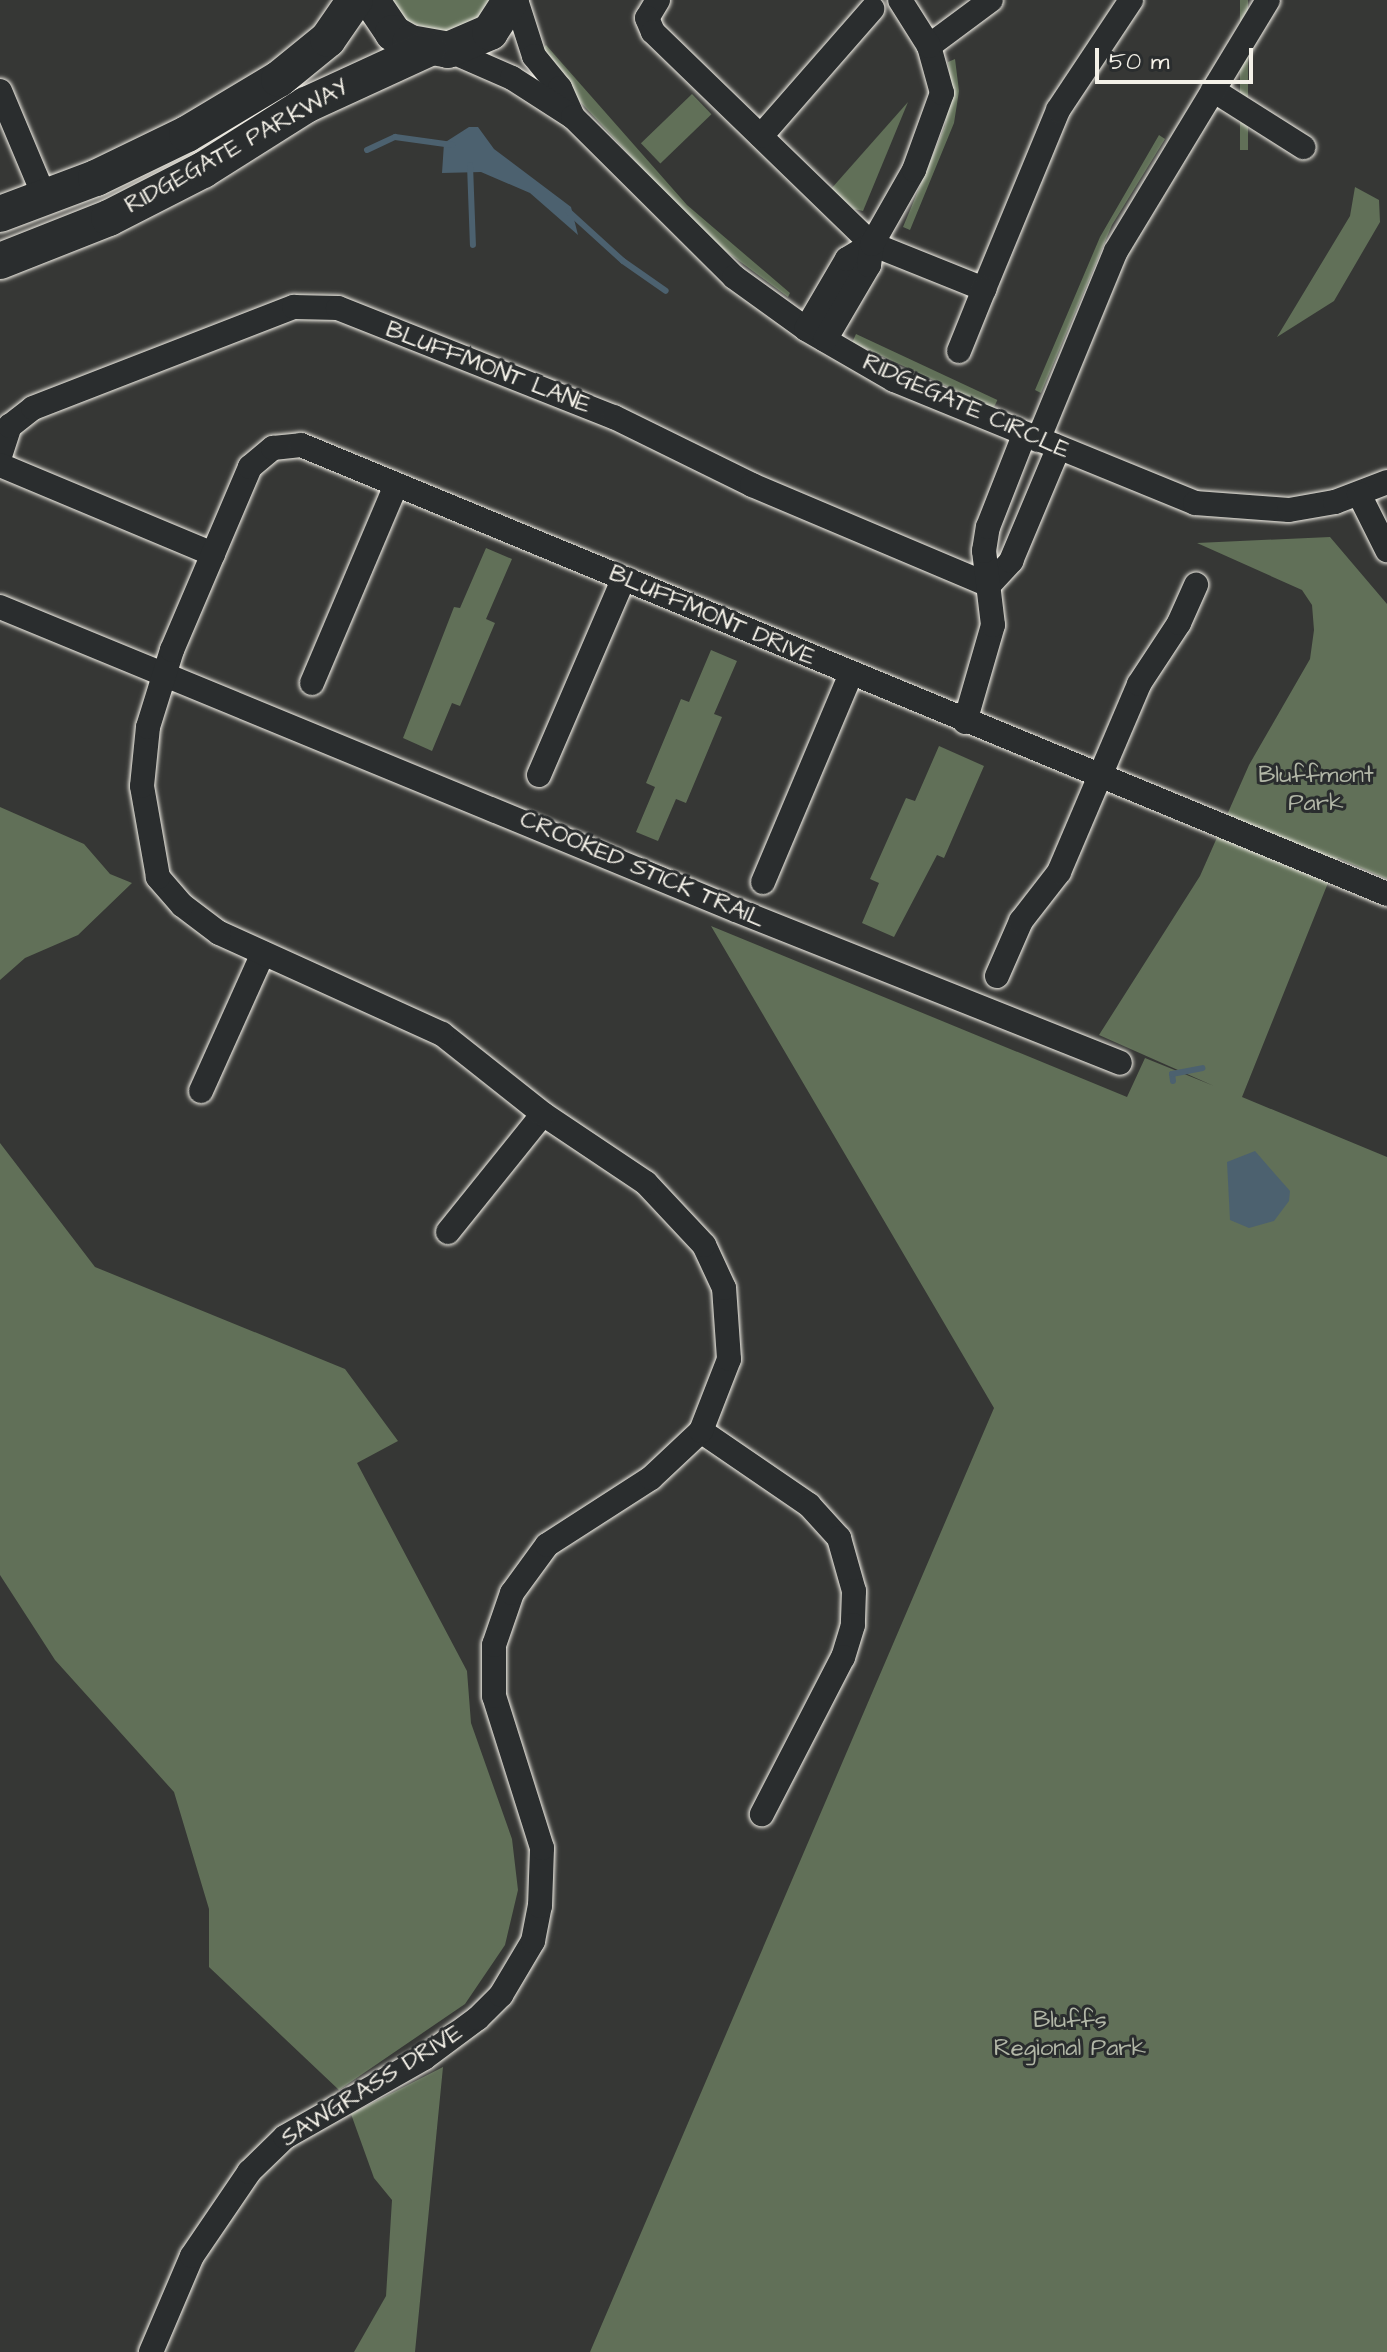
<!DOCTYPE html>
<html>
<head>
<meta charset="utf-8">
<style>
  body { margin:0 }
  #map { position:relative; width:1387px; height:2352px; overflow:hidden; background:#363735; font-family:"Architects Daughter",sans-serif }
  div>[style] { position:absolute }
  .green>* { inset:0; background:#617058; transform-origin:0 0 }
  .water>* { inset:0; background:#4c616f }
  .stream>* { height:6px; margin:-3px; padding:0 3px; transform-origin:3px; border-radius:3px; background:#4c616f }
  .roads { filter:drop-shadow(0 0 2px #f4f1e8) drop-shadow(0 0 2px #f4f1e8) }
  .street>* { height:24px; margin:-12px; padding:0 12px; transform-origin:12px; border-radius:12px; background:#2a2d2e }
  .secondary>* { height:36px; margin:-18px; padding:0 18px; transform-origin:18px; border-radius:18px; background:#2a2d2e }
  span { translate:-50% -50%; white-space:nowrap; text-align:center; line-height:1.15; -webkit-text-stroke:6px #2a2d2e; paint-order:stroke }
  .street-label { font-size:24px; color:#f4f1e8 }
  .park-label { font-size:24px; color:#b2b7a7 }
  .scale { position:absolute; left:1095px; top:48px; width:158px; height:36px; box-sizing:border-box; border:4px solid #f4f1e8; border-top:0; padding-left:10px; font-size:24px; line-height:28px; white-space:nowrap; color:#f4f1e8; -webkit-text-stroke:6px #2a2d2e; paint-order:stroke }
</style>
</head>
<body>
<div id="map">
  <div class="green">
    <div style="clip-path:polygon(390px 0,493px 0,480px 19px,444px 33px,407px 22px)"></div>
    <div style="left:1240px;top:0;width:8px;height:150px"></div>
    <div style="clip-path:polygon(546px 45px,687px 205px,790px 293px,788px 297px,723px 249px,665px 193px,571px 92px,541px 51px)"></div>
    <div style="clip-path:polygon(955px 59px,959px 91px,954px 123px,910px 230px,903px 227px,945px 126px,951px 86px,948px 62px)"></div>
    <div style="left:692px;top:94px;width:28px;height:71px;rotate:46deg"></div>
    <div style="clip-path:polygon(908px 102px,863px 211px,854px 209px,831px 189px)"></div>
    <div style="clip-path:polygon(1159px 135px,1165px 139px,1112px 225px,1041px 393px,1035px 390px,1100px 237px)"></div>
    <div style="clip-path:polygon(1355px 187px,1379px 200px,1380px 222px,1334px 301px,1277px 337px,1350px 216px)"></div>
    <div style="left:856px;top:334px;width:156px;height:9px;rotate:25deg"></div>
    <div style="clip-path:polygon(1330px 537px,1387px 604px,1387px 879px,1338px 858px,1242px 1097px,1387px 1157px,1387px 2352px,590px 2352px,994px 1408px,711px 926px,1127px 1097px,1145px 1058px,1214px 1086px,1099px 1035px,1200px 876px,1249px 765px,1310px 659px,1314px 630px,1312px 605px,1302px 590px,1197px 543px)"></div>
    <div style="clip-path:polygon(486px 548px,512px 559px,486px 619px,495px 623px,460px 706px,452px 703px,432px 751px,403px 738px,454px 607px,460px 608px)"></div>
    <div style="clip-path:polygon(711px 650px,737px 661px,714px 714px,722px 717px,686px 803px,676px 799px,658px 841px,636px 832px,655px 787px,646px 783px,681px 699px,689px 702px)"></div>
    <div style="clip-path:polygon(939px 746px,984px 766px,944px 858px,937px 855px,894px 937px,862px 923px,879px 883px,870px 879px,906px 798px,915px 801px)"></div>
    <div style="clip-path:polygon(0 807px,84px 844px,110px 874px,132px 883px,78px 935px,25px 958px,0 980px)"></div>
    <div style="clip-path:polygon(0 1143px,95px 1267px,345px 1369px,398px 1441px,357px 1463px,467px 1671px,471px 1723px,512px 1839px,518px 1890px,505px 1945px,465px 2004px,339px 2090px,209px 1967px,209px 1909px,174px 1792px,55px 1660px,0 1575px)"></div>
    <div style="clip-path:polygon(443px 2067px,415px 2352px,354px 2352px,386px 2296px,392px 2200px,374px 2178px,351px 2114px)"></div>
  </div>
  <div class="water">
    <div style="clip-path:polygon(469px 127px,478px 127px,494px 149px,571px 207px,578px 235px,530px 193px,481px 172px,442px 173px,444px 143px)"></div>
    <div style="clip-path:polygon(1255px 1151px,1290px 1191px,1289px 1201px,1274px 1221px,1249px 1228px,1230px 1220px,1227px 1162px)"></div>
  </div>
  <div class="stream">
    <div style="left:367px;top:150px;width:31px;rotate:-25deg"></div>
    <div style="left:395px;top:137px;width:58px;rotate:8deg"></div>
    <div style="left:470px;top:165px;width:80px;rotate:87.9deg"></div>
    <div style="left:568px;top:211px;width:74px;rotate:42.3deg"></div>
    <div style="left:623px;top:261px;width:52px;rotate:34.9deg"></div>
    <div style="left:1173px;top:1081px;width:7px;rotate:-98deg"></div>
    <div style="left:1172px;top:1074px;width:31px;rotate:-11deg"></div>
  </div>
  <div class="roads">
    <div class="street">
      <div style="left:516px;top:0;width:59px;rotate:72.2deg"></div>
      <div style="left:534px;top:56px;width:41px;rotate:50.9deg"></div>
      <div style="left:560px;top:88px;width:32px;rotate:66deg"></div>
      <div style="left:658px;top:0;width:21px;rotate:121deg"></div>
      <div style="left:647px;top:18px;width:15px;rotate:67deg"></div>
      <div style="left:653px;top:32px;width:305px;rotate:44.1deg"></div>
      <div style="left:872px;top:244px;width:121px;rotate:21.9deg"></div>
      <div style="left:984px;top:289px;width:194px;rotate:-67.5deg"></div>
      <div style="left:1058px;top:110px;width:132px;rotate:-56.4deg"></div>
      <div style="left:929px;top:46px;width:77px;rotate:-36.6deg"></div>
      <div style="left:448px;top:50px;width:70px;rotate:23.6deg"></div>
      <div style="left:512px;top:78px;width:72px;rotate:32.6deg"></div>
      <div style="left:573px;top:117px;width:227px;rotate:44.8deg"></div>
      <div style="left:734px;top:277px;width:89px;rotate:35.8deg"></div>
      <div style="left:806px;top:329px;width:102px;rotate:30.1deg"></div>
      <div style="left:894px;top:380px;width:325px;rotate:22.2deg"></div>
      <div style="left:1195px;top:503px;width:94px;rotate:4.3deg"></div>
      <div style="left:1289px;top:510px;width:47px;rotate:-9.9deg"></div>
      <div style="left:1335px;top:502px;width:56px;rotate:-21deg"></div>
      <div style="left:1213px;top:90px;width:107px;rotate:32.3deg"></div>
      <div style="left:0;top:91px;width:116px;rotate:67.2deg"></div>
      <div style="left:761px;top:136px;width:169px;rotate:-48.8deg"></div>
      <div style="left:806px;top:329px;width:81px;rotate:-59.6deg"></div>
      <div style="left:847px;top:259px;width:29px;rotate:-31deg"></div>
      <div style="left:825px;top:340px;width:87px;rotate:-59.6deg"></div>
      <div style="left:869px;top:265px;width:21px;rotate:-82deg"></div>
      <div style="left:872px;top:244px;width:85px;rotate:-60.4deg"></div>
      <div style="left:914px;top:170px;width:82px;rotate:-70deg"></div>
      <div style="left:942px;top:93px;width:49px;rotate:-105.5deg"></div>
      <div style="left:929px;top:46px;width:54px;rotate:-122.2deg"></div>
      <div style="left:959px;top:351px;width:67px;rotate:-68deg"></div>
      <div style="left:1038px;top:440px;width:204px;rotate:-67.6deg"></div>
      <div style="left:1116px;top:251px;width:293px;rotate:-58.8deg"></div>
      <div style="left:0;top:456px;width:32px;rotate:-72deg"></div>
      <div style="left:10px;top:426px;width:29px;rotate:-38deg"></div>
      <div style="left:33px;top:408px;width:280px;rotate:-21.2deg"></div>
      <div style="left:294px;top:307px;width:44px;rotate:1.3deg"></div>
      <div style="left:338px;top:308px;width:297px;rotate:21.6deg"></div>
      <div style="left:614px;top:417px;width:154px;rotate:26.2deg"></div>
      <div style="left:752px;top:485px;width:257px;rotate:22.9deg"></div>
      <div style="left:0;top:465px;width:231px;rotate:22.7deg"></div>
      <div style="left:1359px;top:494px;width:63px;rotate:63.4deg"></div>
      <div style="left:989px;top:585px;width:33px;rotate:-47deg"></div>
      <div style="left:1011px;top:561px;width:121px;rotate:-67.2deg"></div>
      <div style="left:0;top:607px;width:796px;rotate:22.38deg"></div>
      <div style="left:736px;top:910px;width:413px;rotate:21.7deg"></div>
      <div style="left:312px;top:683px;width:215px;rotate:-67deg"></div>
      <div style="left:965px;top:722px;width:101px;rotate:-73.9deg"></div>
      <div style="left:993px;top:625px;width:75px;rotate:-96.9deg"></div>
      <div style="left:984px;top:551px;width:24px;rotate:-81deg"></div>
      <div style="left:988px;top:527px;width:99px;rotate:-68.6deg"></div>
      <div style="left:539px;top:775px;width:212px;rotate:-66.7deg"></div>
      <div style="left:763px;top:882px;width:226px;rotate:-67.1deg"></div>
      <div style="left:997px;top:976px;width:60px;rotate:-66.4deg"></div>
      <div style="left:1021px;top:921px;width:62px;rotate:-52.2deg"></div>
      <div style="left:1059px;top:872px;width:204px;rotate:-66.9deg"></div>
      <div style="left:1139px;top:684px;width:73px;rotate:-56.7deg"></div>
      <div style="left:1179px;top:623px;width:42px;rotate:-65.9deg"></div>
      <div style="left:201px;top:1091px;width:151px;rotate:-65.8deg"></div>
      <div style="left:448px;top:1232px;width:151px;rotate:-51.2deg"></div>
      <div style="left:701px;top:1431px;width:131px;rotate:34.4deg"></div>
      <div style="left:809px;top:1505px;width:45px;rotate:47.7deg"></div>
      <div style="left:839px;top:1538px;width:55px;rotate:74.2deg"></div>
      <div style="left:854px;top:1591px;width:34px;rotate:92deg"></div>
      <div style="left:853px;top:1625px;width:34px;rotate:107deg"></div>
      <div style="left:843px;top:1657px;width:177px;rotate:117.3deg"></div>
      <div style="left:151px;top:2352px;width:104px;rotate:-66.9deg"></div>
      <div style="left:192px;top:2256px;width:102px;rotate:-55.8deg"></div>
      <div style="left:249px;top:2172px;width:50px;rotate:-44.2deg"></div>
      <div style="left:285px;top:2137px;width:160px;rotate:-29.6deg"></div>
      <div style="left:424px;top:2058px;width:67px;rotate:-36.5deg"></div>
      <div style="left:478px;top:2018px;width:33px;rotate:-45deg"></div>
      <div style="left:501px;top:1995px;width:63px;rotate:-59.3deg"></div>
      <div style="left:533px;top:1941px;width:36px;rotate:-79deg"></div>
      <div style="left:540px;top:1906px;width:58px;rotate:-88deg"></div>
      <div style="left:542px;top:1848px;width:159px;rotate:-107.5deg"></div>
      <div style="left:494px;top:1696px;width:51px;rotate:-90deg"></div>
      <div style="left:494px;top:1645px;width:55px;rotate:-70.9deg"></div>
      <div style="left:512px;top:1593px;width:59px;rotate:-53.9deg"></div>
      <div style="left:547px;top:1545px;width:124px;rotate:-32.8deg"></div>
      <div style="left:651px;top:1478px;width:69px;rotate:-43.2deg"></div>
      <div style="left:701px;top:1431px;width:77px;rotate:-68.7deg"></div>
      <div style="left:729px;top:1359px;width:71px;rotate:-94deg"></div>
      <div style="left:724px;top:1288px;width:47px;rotate:-114.9deg"></div>
      <div style="left:704px;top:1245px;width:85px;rotate:-133.1deg"></div>
      <div style="left:646px;top:1183px;width:124px;rotate:-146.2deg"></div>
      <div style="left:543px;top:1114px;width:129px;rotate:-141.6deg"></div>
      <div style="left:442px;top:1034px;width:245px;rotate:-155.6deg"></div>
      <div style="left:219px;top:933px;width:46px;rotate:-142.9deg"></div>
      <div style="left:182px;top:905px;width:37px;rotate:-131deg"></div>
      <div style="left:158px;top:877px;width:92px;rotate:-100deg"></div>
      <div style="left:142px;top:786px;width:59px;rotate:-84.2deg"></div>
      <div style="left:148px;top:727px;width:81px;rotate:-72.7deg"></div>
      <div style="left:172px;top:650px;width:199px;rotate:-66.9deg"></div>
      <div style="left:250px;top:467px;width:30px;rotate:-40deg"></div>
      <div style="left:273px;top:448px;width:28px;rotate:-6deg"></div>
      <div style="left:301px;top:445px;width:1175px;rotate:22.46deg"></div>
    </div>
    <div class="secondary">
      <div style="left:371px;top:0;width:40px;rotate:56deg"></div>
      <div style="left:393px;top:33px;width:20px;rotate:30deg"></div>
      <div style="left:410px;top:43px;width:39px;rotate:10deg"></div>
      <div style="left:448px;top:50px;width:46px;rotate:-23.2deg"></div>
      <div style="left:490px;top:32px;width:38px;rotate:-57deg"></div>
      <div style="left:0;top:214px;width:103px;rotate:-20.6deg"></div>
      <div style="left:96px;top:178px;width:101px;rotate:-25.8deg"></div>
      <div style="left:187px;top:134px;width:107px;rotate:-30.9deg"></div>
      <div style="left:279px;top:79px;width:63px;rotate:-39.2deg"></div>
      <div style="left:328px;top:39px;width:47px;rotate:-55.3deg"></div>
      <div style="left:0;top:261px;width:117px;rotate:-21.5deg"></div>
      <div style="left:109px;top:218px;width:106px;rotate:-27.1deg"></div>
      <div style="left:203px;top:170px;width:122px;rotate:-32.3deg"></div>
      <div style="left:306px;top:105px;width:134px;rotate:-24.7deg"></div>
    </div>
  </div>
  <div class="street-label">
    <span style="left:237px;top:147px;rotate:-29deg">RIDGEGATE PARKWAY</span>
    <span style="left:488px;top:368px;rotate:21deg">BLUFFMONT LANE</span>
    <span style="left:966px;top:407px;rotate:24deg">RIDGEGATE CIRCLE</span>
    <span style="left:712px;top:616px;rotate:23deg">BLUFFMONT DRIVE</span>
    <span style="left:642px;top:870px;rotate:23deg">CROOKED STICK TRAIL</span>
    <span style="left:372px;top:2086px;rotate:-32deg">SAWGRASS DRIVE</span>
  </div>
  <div class="park-label">
    <span style="left:1316px;top:790px">Bluffmont<br>Park</span>
    <span style="left:1070px;top:2035px">Bluffs<br>Regional Park</span>
  </div>
  <div class="scale">50 m</div>
</div>
</body>
</html>
